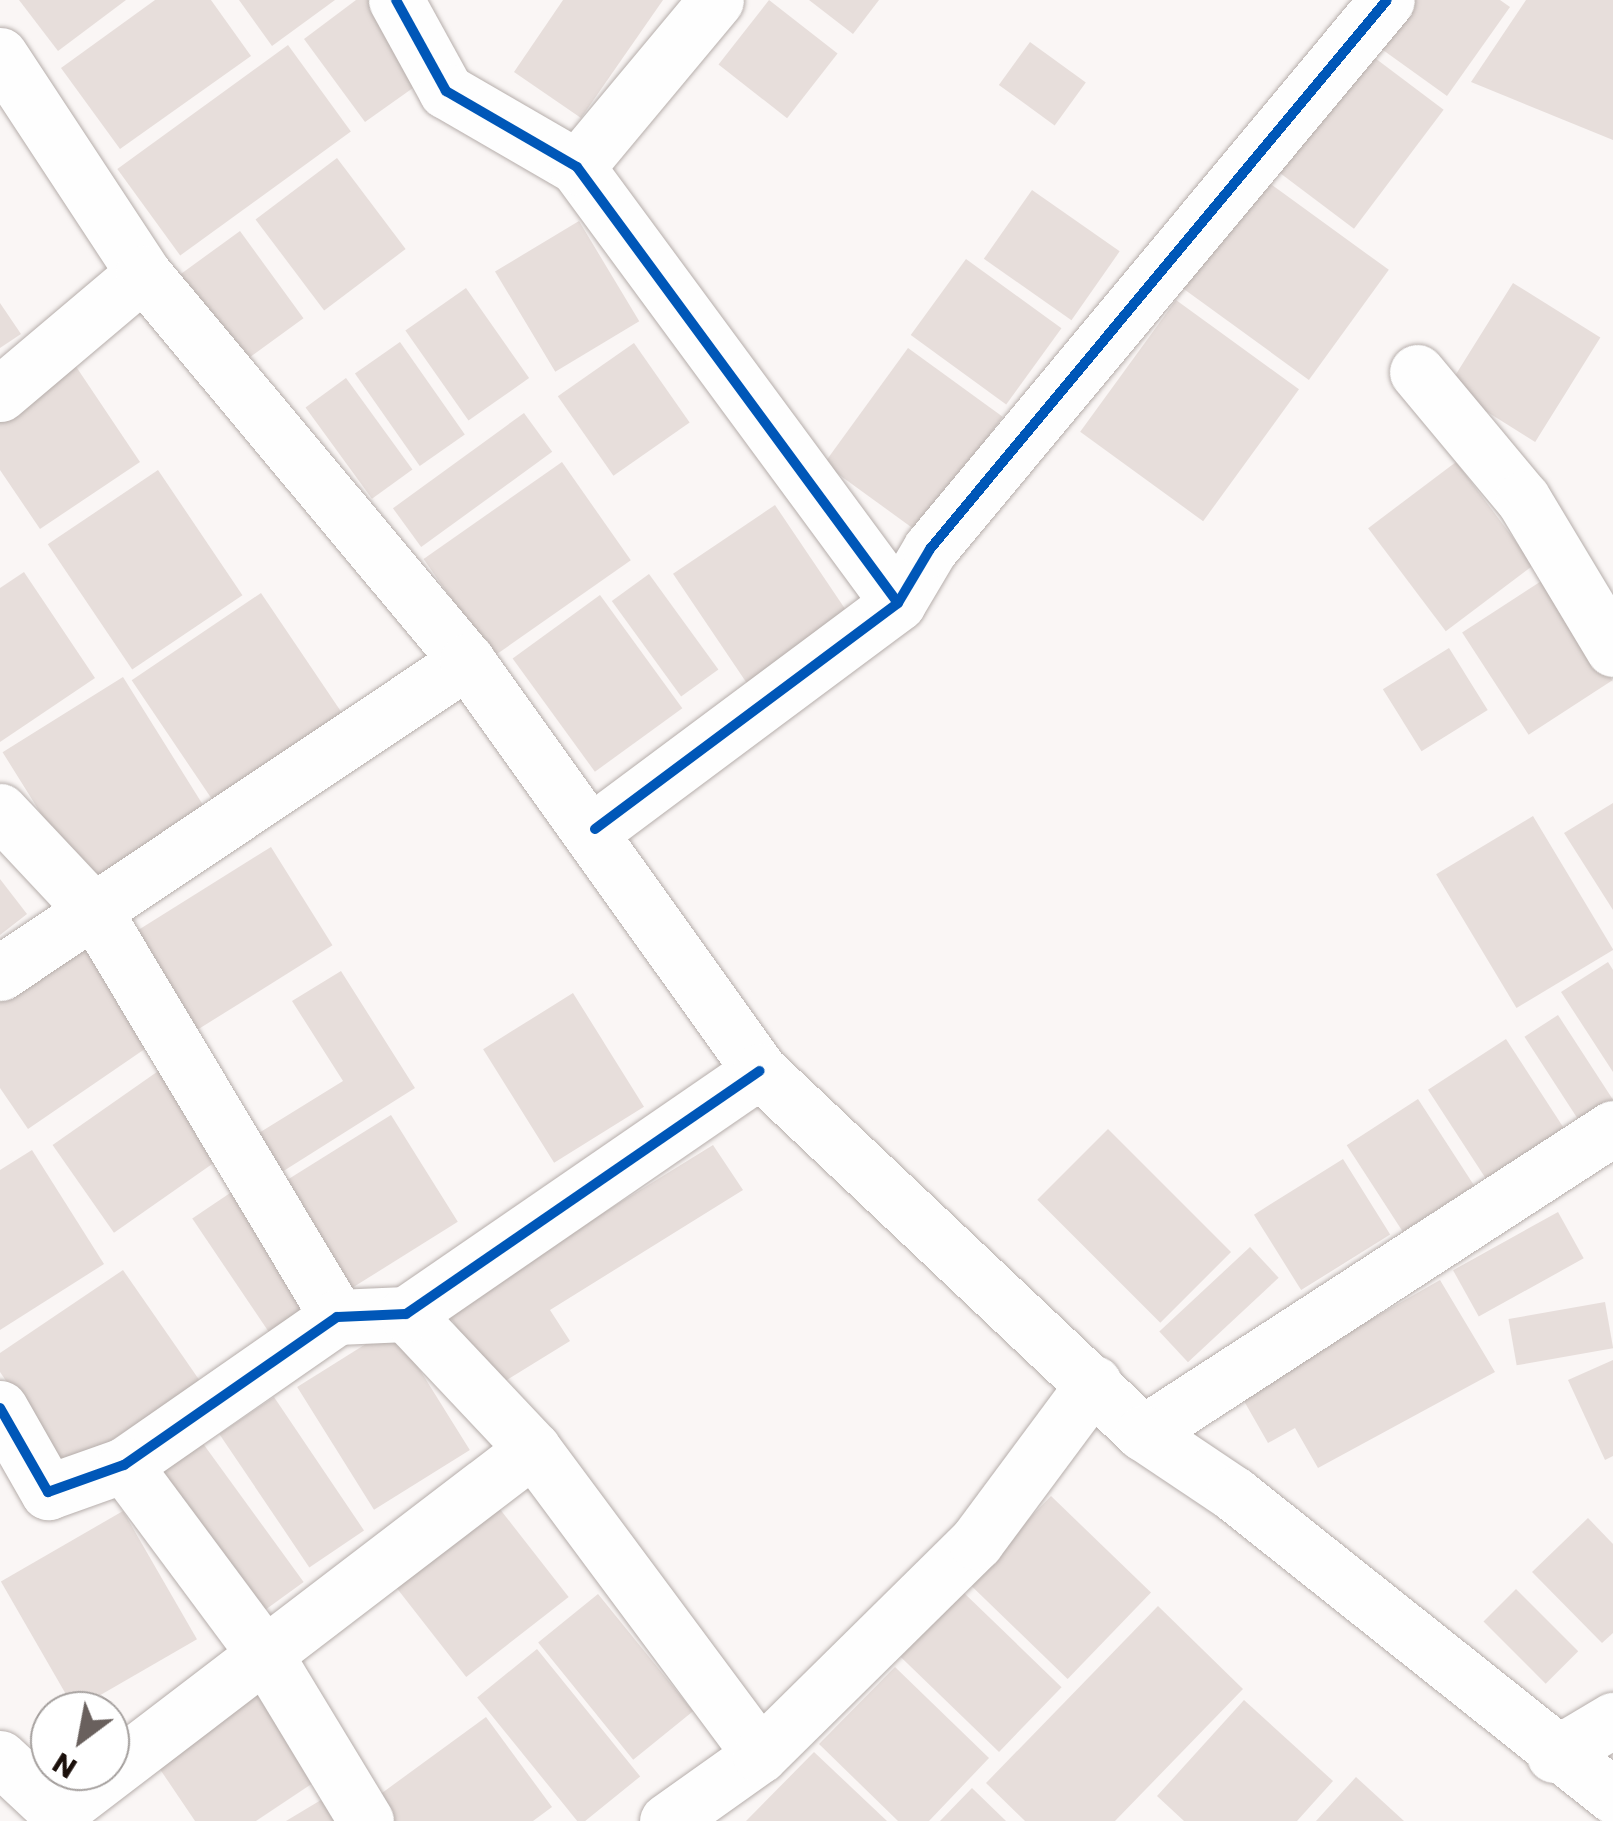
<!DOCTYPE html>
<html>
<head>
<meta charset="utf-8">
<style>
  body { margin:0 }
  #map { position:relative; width:1613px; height:1821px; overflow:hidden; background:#faf6f5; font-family:Poppins,sans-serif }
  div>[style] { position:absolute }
  .building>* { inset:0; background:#e7dedb; transform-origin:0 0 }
  .roads { filter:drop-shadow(0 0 2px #b6aeab) drop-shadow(0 0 2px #b6aeab) }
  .minor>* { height:55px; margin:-27.5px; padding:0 27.5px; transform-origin:27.5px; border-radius:27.5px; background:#fefefe }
  .secondary>* { height:55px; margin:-27.5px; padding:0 27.5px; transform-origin:27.5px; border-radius:27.5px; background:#fefefe }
  .cycleway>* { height:10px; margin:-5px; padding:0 5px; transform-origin:5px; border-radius:5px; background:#0057b8 }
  span { translate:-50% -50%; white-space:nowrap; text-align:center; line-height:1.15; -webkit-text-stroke:8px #fff; paint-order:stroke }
  .north { position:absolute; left:30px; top:1691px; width:100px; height:100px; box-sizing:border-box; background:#fff; border:2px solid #a49f9d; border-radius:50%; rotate:212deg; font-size:28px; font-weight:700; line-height:40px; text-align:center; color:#1b100b }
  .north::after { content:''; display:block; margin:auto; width:35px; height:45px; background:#69605d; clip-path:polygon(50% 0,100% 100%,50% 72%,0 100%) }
</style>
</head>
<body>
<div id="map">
  <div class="building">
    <div style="clip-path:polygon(19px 0,126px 0,58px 51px)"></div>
    <div style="clip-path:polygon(155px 0,211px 0,251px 56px,120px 149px,61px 68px)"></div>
    <div style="clip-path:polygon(239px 0,335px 0,272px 46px)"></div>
    <div style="clip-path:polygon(356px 0,371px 0,427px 78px,365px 122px,304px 39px)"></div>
    <div style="clip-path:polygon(563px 0,663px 0,581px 118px,514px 72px)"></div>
    <div style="left:769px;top:0;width:87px;height:82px;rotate:38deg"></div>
    <div style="clip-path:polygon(809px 0,879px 0,853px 34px)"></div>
    <div style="clip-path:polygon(1397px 0,1500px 0,1510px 7px,1447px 96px,1369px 40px)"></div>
    <div style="clip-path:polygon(1526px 0,1613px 0,1613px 140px,1471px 82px)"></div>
    <div style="left:1030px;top:42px;width:69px;height:53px;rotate:36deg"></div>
    <div style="left:1355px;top:43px;width:111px;height:149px;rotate:37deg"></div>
    <div style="left:288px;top:45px;width:107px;height:211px;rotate:54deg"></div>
    <div style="left:337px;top:158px;width:114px;height:102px;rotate:53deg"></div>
    <div style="left:1261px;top:177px;width:158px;height:136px;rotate:36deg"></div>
    <div style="left:1032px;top:190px;width:107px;height:84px;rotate:35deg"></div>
    <div style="left:579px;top:221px;width:117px;height:98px;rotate:59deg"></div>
    <div style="left:240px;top:231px;width:108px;height:80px;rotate:54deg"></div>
    <div style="left:966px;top:259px;width:118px;height:94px;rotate:36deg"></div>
    <div style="left:1513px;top:283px;width:103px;height:123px;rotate:32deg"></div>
    <div style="left:466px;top:288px;width:110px;height:74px;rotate:55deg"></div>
    <div style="left:1176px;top:300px;width:152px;height:163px;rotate:36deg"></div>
    <div style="clip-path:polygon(0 303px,21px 334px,0 348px)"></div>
    <div style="left:400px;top:342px;width:113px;height:55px;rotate:55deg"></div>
    <div style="left:634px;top:343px;width:97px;height:93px;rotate:55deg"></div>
    <div style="left:908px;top:348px;width:117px;height:143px;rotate:36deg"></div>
    <div style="clip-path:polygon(75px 365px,140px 462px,40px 529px,0 470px,0 416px)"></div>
    <div style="left:346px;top:378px;width:113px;height:50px;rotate:54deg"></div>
    <div style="left:524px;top:413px;width:48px;height:162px;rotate:54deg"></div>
    <div style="left:562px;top:462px;width:120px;height:169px;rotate:55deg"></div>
    <div style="left:1456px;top:462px;width:129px;height:110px;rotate:53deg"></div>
    <div style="left:158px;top:470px;width:151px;height:133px;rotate:56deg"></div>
    <div style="left:775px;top:505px;width:133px;height:123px;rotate:56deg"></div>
    <div style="clip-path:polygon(24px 572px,95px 678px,0 742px,0 588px)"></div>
    <div style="left:649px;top:574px;width:118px;height:46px;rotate:54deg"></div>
    <div style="left:1546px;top:578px;width:122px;height:100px;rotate:57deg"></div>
    <div style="left:261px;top:593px;width:153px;height:156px;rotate:56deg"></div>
    <div style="left:600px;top:595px;width:140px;height:108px;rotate:54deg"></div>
    <div style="left:1449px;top:648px;width:73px;height:78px;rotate:58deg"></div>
    <div style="left:123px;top:677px;width:158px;height:142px;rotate:58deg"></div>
    <div style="clip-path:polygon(1613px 803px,1613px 910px,1564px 833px)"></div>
    <div style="left:1533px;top:816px;width:156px;height:113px;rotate:59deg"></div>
    <div style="left:271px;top:847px;width:116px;height:164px;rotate:58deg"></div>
    <div style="clip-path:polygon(0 879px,27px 914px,0 935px)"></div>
    <div style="clip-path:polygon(80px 933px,155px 1042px,28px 1129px,0 1088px,0 987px)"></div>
    <div style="clip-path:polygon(1608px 962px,1613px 970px,1613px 1072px,1561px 992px)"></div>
    <div style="clip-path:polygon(341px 971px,415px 1088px,274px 1177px,249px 1139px,343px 1081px,292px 1001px)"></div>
    <div style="left:573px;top:993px;width:134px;height:106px;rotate:58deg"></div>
    <div style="left:1558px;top:1015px;width:101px;height:40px;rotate:57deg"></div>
    <div style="left:1506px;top:1039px;width:112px;height:93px;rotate:57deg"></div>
    <div style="left:164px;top:1067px;width:107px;height:136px;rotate:55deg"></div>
    <div style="left:1418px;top:1099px;width:103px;height:85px;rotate:57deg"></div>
    <div style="left:391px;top:1115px;width:126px;height:140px;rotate:58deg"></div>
    <div style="left:1108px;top:1129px;width:174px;height:100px;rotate:45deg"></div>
    <div style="clip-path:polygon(713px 1145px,743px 1190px,550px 1310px,570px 1341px,494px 1388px,446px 1310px)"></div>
    <div style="clip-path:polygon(32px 1150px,104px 1264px,0 1330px,0 1170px)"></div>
    <div style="left:1343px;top:1159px;width:89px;height:105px;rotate:58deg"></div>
    <div style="left:242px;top:1185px;width:145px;height:60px;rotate:56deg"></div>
    <div style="left:1558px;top:1212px;width:53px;height:120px;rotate:61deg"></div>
    <div style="left:1250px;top:1247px;width:42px;height:124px;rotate:47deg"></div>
    <div style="clip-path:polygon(123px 1270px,200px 1381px,67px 1470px,0 1372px,0 1353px)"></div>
    <div style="clip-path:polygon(1440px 1280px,1495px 1372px,1318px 1468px,1295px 1428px,1268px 1443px,1240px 1394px)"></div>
    <div style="left:1605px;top:1302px;width:47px;height:98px;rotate:80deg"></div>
    <div style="left:393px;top:1327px;width:145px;height:113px;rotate:58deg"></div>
    <div style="clip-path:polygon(1613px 1360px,1613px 1456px,1605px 1460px,1568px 1380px)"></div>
    <div style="left:274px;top:1397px;width:161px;height:66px;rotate:56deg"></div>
    <div style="left:199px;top:1438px;width:178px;height:66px;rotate:54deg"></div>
    <div style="left:1051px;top:1496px;width:139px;height:120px;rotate:44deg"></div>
    <div style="left:496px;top:1504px;width:118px;height:130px;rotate:52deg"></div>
    <div style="left:123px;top:1511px;width:148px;height:141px;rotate:60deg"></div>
    <div style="clip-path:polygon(1588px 1518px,1613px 1544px,1613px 1633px,1602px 1643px,1532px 1572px)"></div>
    <div style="left:1516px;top:1589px;width:88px;height:46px;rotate:45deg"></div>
    <div style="left:963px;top:1592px;width:137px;height:90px;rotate:44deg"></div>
    <div style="left:598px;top:1594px;width:151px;height:77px;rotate:51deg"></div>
    <div style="clip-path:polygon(1158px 1606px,1243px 1689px,1115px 1821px,1025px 1821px,986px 1783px)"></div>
    <div style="left:537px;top:1649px;width:164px;height:77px;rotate:51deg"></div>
    <div style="clip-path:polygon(895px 1667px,989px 1758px,929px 1821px,898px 1821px,819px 1744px)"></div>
    <div style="clip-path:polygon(252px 1686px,316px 1781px,256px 1821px,195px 1821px,149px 1753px)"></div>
    <div style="clip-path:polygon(1244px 1700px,1333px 1781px,1297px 1821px,1184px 1821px,1157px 1796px)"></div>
    <div style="clip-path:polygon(486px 1717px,552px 1807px,533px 1821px,386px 1821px,371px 1801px)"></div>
    <div style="clip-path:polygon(814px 1752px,887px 1821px,746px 1821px)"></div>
    <div style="clip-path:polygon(1356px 1777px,1404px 1821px,1316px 1821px)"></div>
    <div style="clip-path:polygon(972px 1788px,1006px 1821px,940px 1821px)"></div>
    <div style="clip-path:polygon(326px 1797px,341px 1821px,286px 1821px)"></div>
  </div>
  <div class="roads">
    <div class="minor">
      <div style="left:396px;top:0;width:104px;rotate:61.2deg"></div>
      <div style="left:446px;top:91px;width:151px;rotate:30.1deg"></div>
      <div style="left:577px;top:167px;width:541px;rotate:53.64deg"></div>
      <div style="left:577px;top:167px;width:217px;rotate:-50.2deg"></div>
      <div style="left:1417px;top:372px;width:165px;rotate:50.2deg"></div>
      <div style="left:1523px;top:499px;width:175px;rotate:59deg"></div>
      <div style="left:0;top:394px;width:187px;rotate:-40.2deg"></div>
      <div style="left:0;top:811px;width:139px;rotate:46.8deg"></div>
      <div style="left:95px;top:912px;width:472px;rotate:59.1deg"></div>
      <div style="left:595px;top:829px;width:378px;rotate:-36.7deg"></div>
      <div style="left:898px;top:603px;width:63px;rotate:-59.3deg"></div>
      <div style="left:930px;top:549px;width:714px;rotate:-50.23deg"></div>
      <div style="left:0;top:973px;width:562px;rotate:-33.75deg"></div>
      <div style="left:406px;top:1314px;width:185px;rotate:46.7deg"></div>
      <div style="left:533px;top:1449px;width:381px;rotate:53.4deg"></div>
      <div style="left:0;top:1408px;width:97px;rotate:60.3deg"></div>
      <div style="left:48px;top:1492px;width:81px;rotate:-19.6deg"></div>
      <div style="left:124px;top:1465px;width:259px;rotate:-34.8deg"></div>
      <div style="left:337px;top:1317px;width:69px;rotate:-2.5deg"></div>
      <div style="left:406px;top:1314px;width:429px;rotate:-34.5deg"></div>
      <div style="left:1143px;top:1433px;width:560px;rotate:-32.98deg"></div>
      <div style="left:124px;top:1465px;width:242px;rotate:53.4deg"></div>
      <div style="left:268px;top:1659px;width:189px;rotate:58.8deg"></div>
      <div style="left:1554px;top:1755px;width:69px;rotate:-30.7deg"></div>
      <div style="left:0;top:1758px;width:79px;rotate:43deg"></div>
      <div style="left:58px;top:1812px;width:598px;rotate:-37.39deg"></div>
      <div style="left:667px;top:1821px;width:114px;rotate:-35.4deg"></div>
      <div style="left:760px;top:1755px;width:303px;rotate:-44.6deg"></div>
      <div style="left:976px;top:1542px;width:198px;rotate:-53.4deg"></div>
    </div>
    <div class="secondary">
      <div style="left:0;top:55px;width:261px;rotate:56.7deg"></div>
      <div style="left:143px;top:273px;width:505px;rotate:50.14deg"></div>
      <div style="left:467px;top:661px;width:504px;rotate:54.45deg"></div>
      <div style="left:760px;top:1071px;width:527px;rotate:43.39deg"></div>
      <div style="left:1143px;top:1433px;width:110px;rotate:33.8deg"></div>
      <div style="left:1234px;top:1494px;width:485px;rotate:38.5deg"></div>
    </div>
  </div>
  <div class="cycleway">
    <div style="left:396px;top:0;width:104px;rotate:61.2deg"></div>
    <div style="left:446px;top:91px;width:151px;rotate:30.1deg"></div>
    <div style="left:577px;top:167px;width:541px;rotate:53.64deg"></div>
    <div style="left:595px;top:829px;width:378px;rotate:-36.7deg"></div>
    <div style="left:898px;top:603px;width:63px;rotate:-59.3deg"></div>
    <div style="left:930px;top:549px;width:714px;rotate:-50.23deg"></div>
    <div style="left:0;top:1408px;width:97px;rotate:60.3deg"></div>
    <div style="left:48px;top:1492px;width:81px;rotate:-19.6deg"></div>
    <div style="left:124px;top:1465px;width:259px;rotate:-34.8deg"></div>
    <div style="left:337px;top:1317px;width:69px;rotate:-2.5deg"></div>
    <div style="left:406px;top:1314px;width:429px;rotate:-34.5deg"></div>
  </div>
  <div class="north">N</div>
</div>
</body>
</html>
